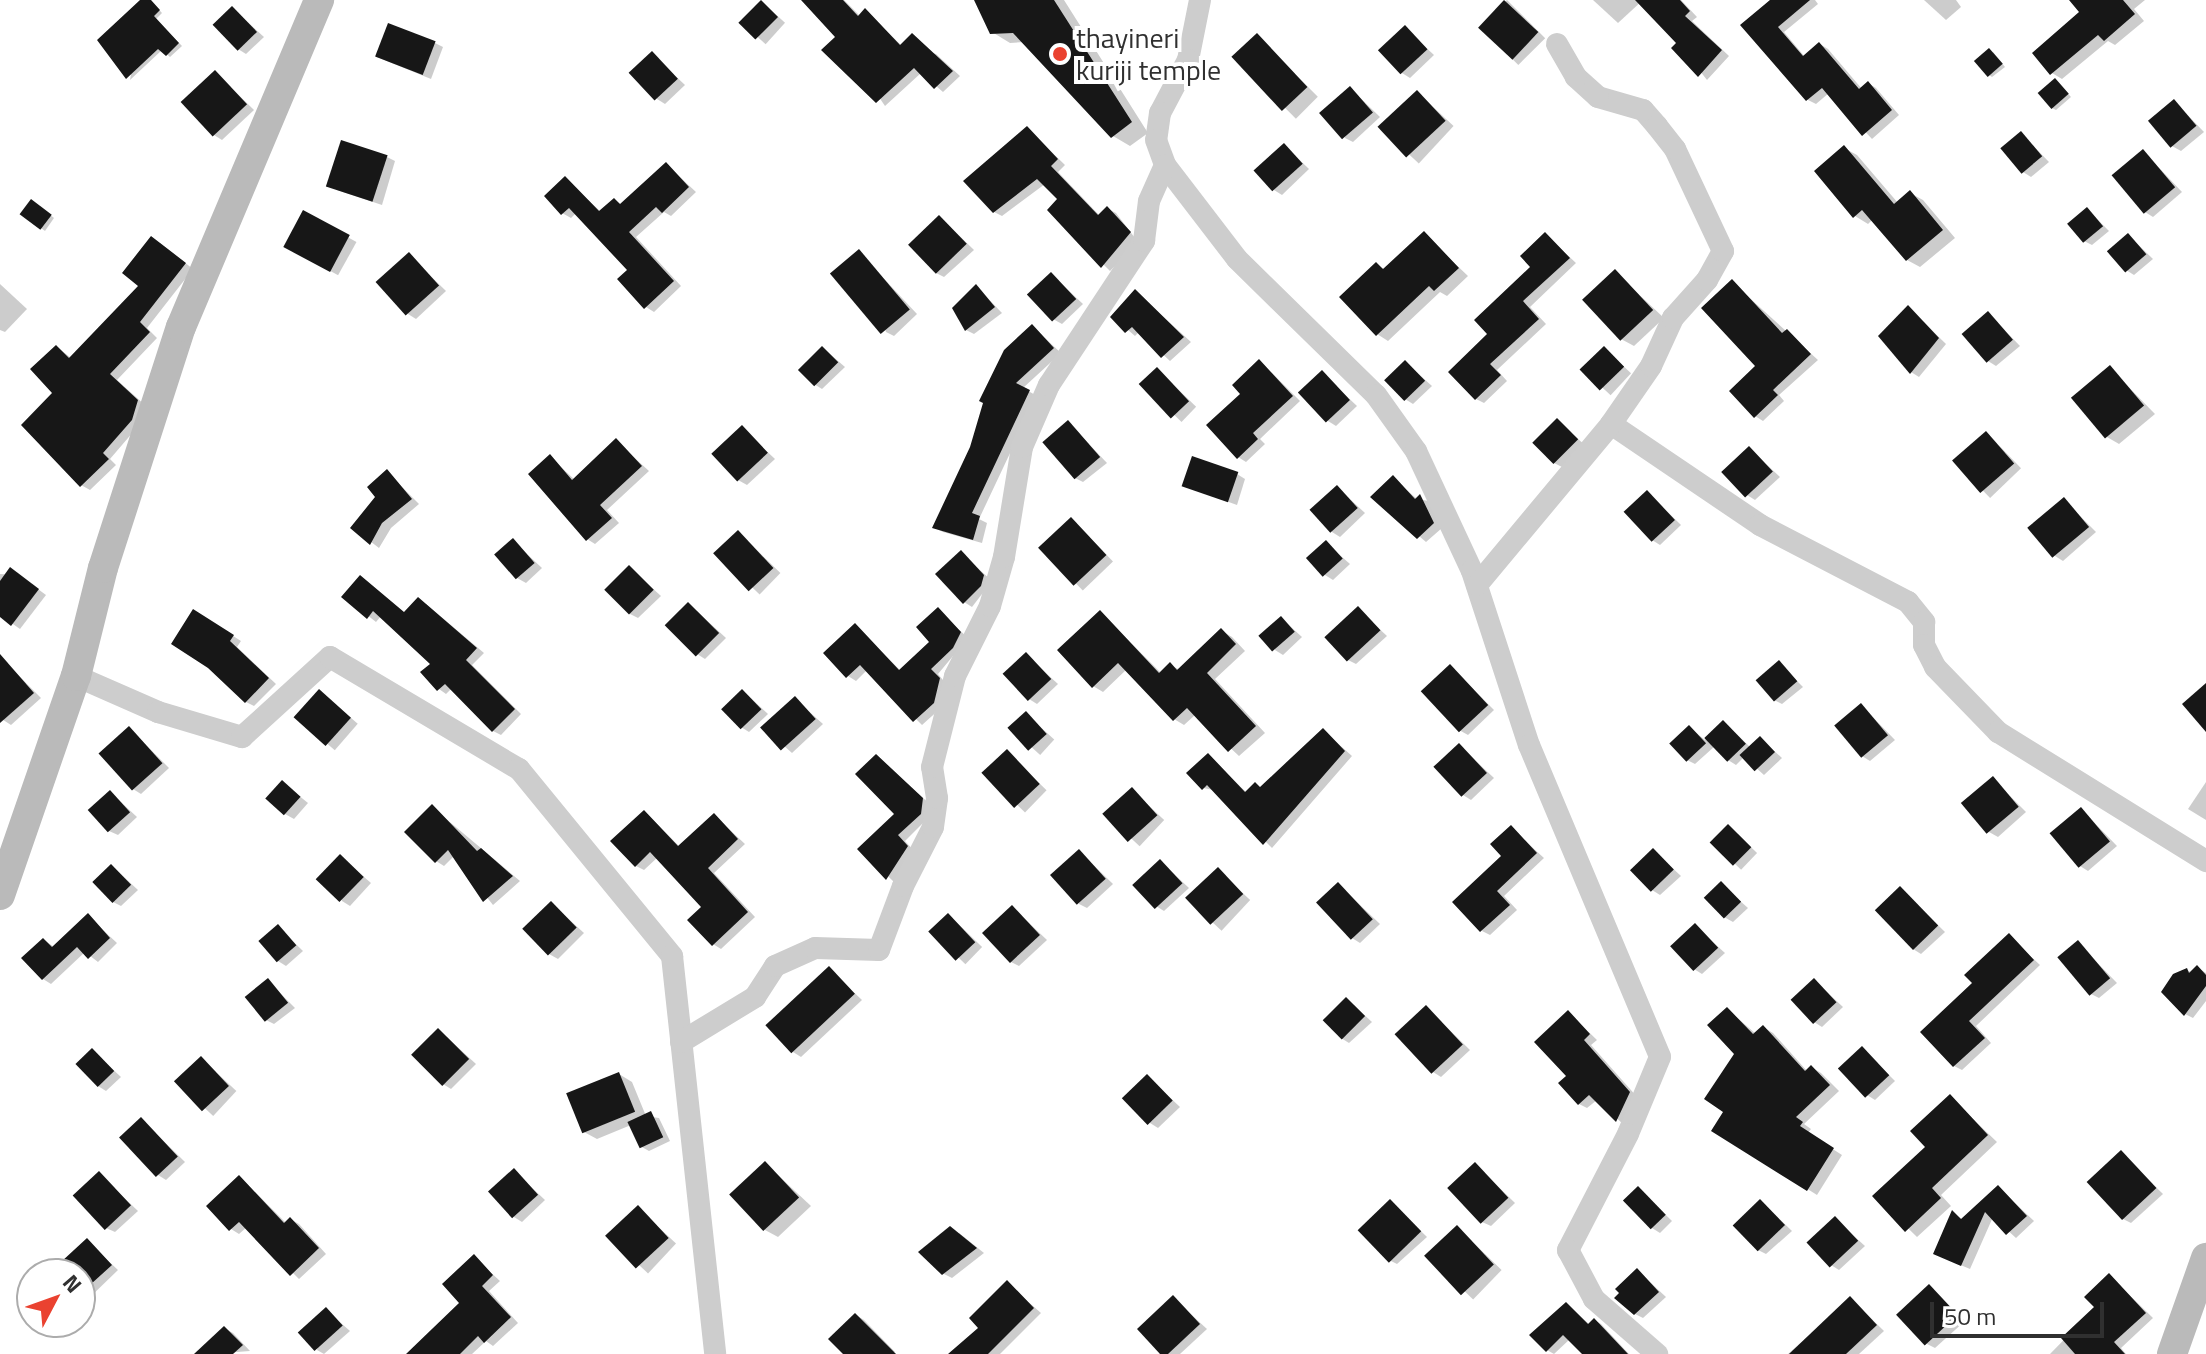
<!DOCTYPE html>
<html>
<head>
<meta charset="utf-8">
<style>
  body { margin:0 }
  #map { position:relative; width:2206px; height:1354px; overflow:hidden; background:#fff; font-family:"Titillium Web",sans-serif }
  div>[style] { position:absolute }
  .shadow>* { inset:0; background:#0003; transform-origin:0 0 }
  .building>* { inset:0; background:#171717; transform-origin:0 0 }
  .street>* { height:22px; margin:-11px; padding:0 11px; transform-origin:11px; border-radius:11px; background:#cdcdcd }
  .secondary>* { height:30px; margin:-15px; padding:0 15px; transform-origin:15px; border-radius:15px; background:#bababa }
  .dots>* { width:22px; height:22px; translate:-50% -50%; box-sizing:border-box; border:4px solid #fff; border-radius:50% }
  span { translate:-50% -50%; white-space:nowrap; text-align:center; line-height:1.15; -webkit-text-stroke:8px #fff; paint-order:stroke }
  .poi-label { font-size:28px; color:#303030 }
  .left { translate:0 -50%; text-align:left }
  .north { position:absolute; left:16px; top:1258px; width:80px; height:80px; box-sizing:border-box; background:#fff; border:2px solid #acacac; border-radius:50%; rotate:49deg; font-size:22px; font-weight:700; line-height:32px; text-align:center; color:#303030 }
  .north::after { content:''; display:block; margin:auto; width:28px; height:36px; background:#ea4230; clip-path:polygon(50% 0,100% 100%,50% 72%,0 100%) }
  .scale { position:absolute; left:1930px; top:1302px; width:174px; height:36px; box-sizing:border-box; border:4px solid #303030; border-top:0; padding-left:10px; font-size:24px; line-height:28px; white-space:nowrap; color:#303030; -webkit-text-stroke:6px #fff; paint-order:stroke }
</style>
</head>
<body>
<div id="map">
  <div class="shadow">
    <div style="clip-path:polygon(143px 0,150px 0,162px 13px,156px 19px,182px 46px,170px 57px,162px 50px,130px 80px)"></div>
    <div style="clip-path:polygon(813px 0,844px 0,860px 16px,866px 11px,902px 46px,936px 54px,960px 76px,943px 92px,921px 73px,885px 106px)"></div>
    <div style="clip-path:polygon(976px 0,1064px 0,1148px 133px,1130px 146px,1113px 136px,1025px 42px,1010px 43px,992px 32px)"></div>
    <div style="left:1507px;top:0;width:54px;height:38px;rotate:45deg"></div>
    <div style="clip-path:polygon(1593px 0,1643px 0,1618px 23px)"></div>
    <div style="clip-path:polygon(1664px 0,1681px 0,1697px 17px,1692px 21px,1729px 56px,1707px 80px,1678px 43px)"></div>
    <div style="clip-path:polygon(1770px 0,1815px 0,1818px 4px,1784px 32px,1805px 57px,1820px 44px,1828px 49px,1862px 89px,1868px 83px,1876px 88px,1899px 115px,1872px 139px,1829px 93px,1816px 104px,1808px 100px,1743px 25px)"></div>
    <div style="clip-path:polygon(1924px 0,1956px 0,1961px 7px,1946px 20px)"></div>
    <div style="clip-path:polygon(2072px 0,2145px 0,2134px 9px,2144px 21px,2115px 45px,2108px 41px,2062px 79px,2052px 73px,2082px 12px)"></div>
    <div style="left:762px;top:2px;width:31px;height:29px;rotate:42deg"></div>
    <div style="clip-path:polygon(232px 8px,264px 37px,246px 54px,238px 49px)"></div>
    <div style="clip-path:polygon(1405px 28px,1434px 55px,1410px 78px,1402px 73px)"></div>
    <div style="left:1257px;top:36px;width:86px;height:31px;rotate:45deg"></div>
    <div style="clip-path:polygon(435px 43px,443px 47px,431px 79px,377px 57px)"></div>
    <div style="clip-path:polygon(1993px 52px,2005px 67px,1992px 77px,1989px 75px)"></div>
    <div style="clip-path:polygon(652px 54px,685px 85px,665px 104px,657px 99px)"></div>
    <div style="clip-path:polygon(215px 72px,254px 110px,222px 140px,214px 135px)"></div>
    <div style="clip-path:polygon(2058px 82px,2071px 97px,2056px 110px,2052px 108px)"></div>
    <div style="clip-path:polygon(1350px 88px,1380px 117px,1353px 142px,1345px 138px)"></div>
    <div style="left:1417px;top:92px;width:50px;height:51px;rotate:43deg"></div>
    <div style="clip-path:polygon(2175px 102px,2204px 132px,2181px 151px,2172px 146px)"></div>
    <div style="clip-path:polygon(1027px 128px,1065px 165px,1058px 172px,1100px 216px,1108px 209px,1116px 213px,1138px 242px,1110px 271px,1049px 210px,1060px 199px,1045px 184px,1002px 216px,994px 212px)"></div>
    <div style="clip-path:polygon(2021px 133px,2049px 162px,2031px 177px,2023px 172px)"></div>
    <div style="clip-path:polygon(1284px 145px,1309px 169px,1282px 195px,1274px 190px)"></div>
    <div style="clip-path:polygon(1844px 148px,1857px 155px,1898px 203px,1910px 193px,1923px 200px,1955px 238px,1920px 267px,1907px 260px,1873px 219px,1868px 224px,1855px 216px)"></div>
    <div style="clip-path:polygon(2144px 152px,2182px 192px,2153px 217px,2145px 212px)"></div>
    <div style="clip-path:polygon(387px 157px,395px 161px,382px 205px,337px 190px)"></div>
    <div style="clip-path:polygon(666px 164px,696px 192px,671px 216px,664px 212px,636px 237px,681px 286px,654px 312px,646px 307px,630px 270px,576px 213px,571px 218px,562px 213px,566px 179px,601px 212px,614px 200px,622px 205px)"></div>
    <div style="clip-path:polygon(35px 203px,54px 218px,45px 231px,22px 214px)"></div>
    <div style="clip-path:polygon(2087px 209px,2109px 231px,2092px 245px,2084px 241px)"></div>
    <div style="left:304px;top:213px;width:60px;height:38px;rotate:29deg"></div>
    <div style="clip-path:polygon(940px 217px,974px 250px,944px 277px,936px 273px)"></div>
    <div style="clip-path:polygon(1424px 234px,1468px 276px,1447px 296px,1440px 292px,1388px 341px,1377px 334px,1377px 265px,1385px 270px)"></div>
    <div style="clip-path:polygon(1546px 235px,1576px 263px,1530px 307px,1546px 324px,1497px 370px,1507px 381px,1484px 403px,1476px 399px,1490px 334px,1533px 267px)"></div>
    <div style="clip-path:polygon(2128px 235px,2153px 259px,2134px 275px,2126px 270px)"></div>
    <div style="clip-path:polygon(160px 243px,193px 269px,147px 328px,157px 338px,117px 380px,146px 406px,140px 424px,110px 459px,116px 465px,90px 490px,81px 485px,55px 393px,57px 347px,71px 358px,141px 286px)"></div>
    <div style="clip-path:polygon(859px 252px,917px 314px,894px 336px,886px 332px)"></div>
    <div style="clip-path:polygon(409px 255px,446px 291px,416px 319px,408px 314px)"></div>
    <div style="clip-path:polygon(1615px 272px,1664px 318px,1634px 346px,1621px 339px)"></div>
    <div style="clip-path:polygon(1052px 275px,1083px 304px,1062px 324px,1053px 319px)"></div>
    <div style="clip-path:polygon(1732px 282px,1818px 360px,1779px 395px,1784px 401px,1763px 421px,1755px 416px,1758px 366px)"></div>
    <div style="clip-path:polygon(0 284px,27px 309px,5px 332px,0 330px)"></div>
    <div style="clip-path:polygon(976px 286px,1002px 313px,974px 334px,966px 330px)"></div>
    <div style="clip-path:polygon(1136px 292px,1191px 342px,1170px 361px,1139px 332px,1135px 336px,1113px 317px)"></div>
    <div style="clip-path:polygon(1908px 307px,1946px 344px,1919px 377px,1911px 372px)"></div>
    <div style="clip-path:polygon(1989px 314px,2020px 346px,1996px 366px,1988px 361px)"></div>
    <div style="clip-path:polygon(1032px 326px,1061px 353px,1023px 388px,1037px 396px,979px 519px,987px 523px,982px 543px,943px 532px,935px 528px)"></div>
    <div style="clip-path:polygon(823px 348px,845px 367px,822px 389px,814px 384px)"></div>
    <div style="left:1604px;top:348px;width:37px;height:30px;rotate:43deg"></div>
    <div style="clip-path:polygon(1260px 361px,1300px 401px,1260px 439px,1265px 444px,1246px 462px,1238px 457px,1242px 394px)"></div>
    <div style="clip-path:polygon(1405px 362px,1432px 386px,1413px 404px,1405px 399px)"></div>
    <div style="clip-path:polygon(2110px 368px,2155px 414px,2119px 444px,2107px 437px)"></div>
    <div style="left:1158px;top:370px;width:53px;height:21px;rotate:44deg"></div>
    <div style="clip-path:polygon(1322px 373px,1357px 406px,1336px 426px,1328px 421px)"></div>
    <div style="clip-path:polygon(1557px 421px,1585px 445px,1562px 467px,1554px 463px)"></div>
    <div style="clip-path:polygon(1068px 422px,1107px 463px,1083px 482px,1075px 478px)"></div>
    <div style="clip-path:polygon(742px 428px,775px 459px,747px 485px,738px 480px)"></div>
    <div style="left:1987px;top:433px;width:49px;height:43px;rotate:46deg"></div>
    <div style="clip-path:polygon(616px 441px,649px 471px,607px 510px,619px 523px,595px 544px,587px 539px,550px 457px,575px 480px)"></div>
    <div style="clip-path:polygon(1749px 448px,1780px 477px,1755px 500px,1747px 495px)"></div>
    <div style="clip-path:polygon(387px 472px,419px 504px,391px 528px,379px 548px,353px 528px,378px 497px)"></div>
    <div style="clip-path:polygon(1237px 474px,1245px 479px,1237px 505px,1184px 486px)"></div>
    <div style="clip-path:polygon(1393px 478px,1417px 499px,1429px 501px,1442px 528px,1426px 542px,1373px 497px)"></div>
    <div style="clip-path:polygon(1338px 488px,1365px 513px,1340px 537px,1332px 532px)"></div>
    <div style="clip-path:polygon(1648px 493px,1681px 525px,1660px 545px,1652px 540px)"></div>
    <div style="clip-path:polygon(2064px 500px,2096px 532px,2063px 561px,2055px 556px)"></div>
    <div style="left:1072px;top:519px;width:59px;height:42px;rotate:46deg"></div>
    <div style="left:738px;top:532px;width:59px;height:30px;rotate:44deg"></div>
    <div style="clip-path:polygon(513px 541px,542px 568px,526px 583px,517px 578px)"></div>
    <div style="clip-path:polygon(1326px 543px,1350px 564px,1333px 580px,1325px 575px)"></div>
    <div style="clip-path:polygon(961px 553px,992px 581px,972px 607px,964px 602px)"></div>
    <div style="clip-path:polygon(629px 567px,661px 596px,638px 618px,630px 614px)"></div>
    <div style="clip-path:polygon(0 574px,19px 575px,46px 595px,20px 629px,0 615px)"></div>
    <div style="clip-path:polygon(344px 597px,405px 614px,426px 604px,484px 653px,472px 665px,521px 714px,501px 735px,493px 731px,452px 688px,446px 694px,439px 689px,433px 664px,381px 616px,376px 622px)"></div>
    <div style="clip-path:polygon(689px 604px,726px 638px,705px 659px,697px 654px)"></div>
    <div style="clip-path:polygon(1358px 609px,1387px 636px,1356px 664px,1348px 660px)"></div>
    <div style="clip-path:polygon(938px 610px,968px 638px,938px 674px,947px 685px,942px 707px,922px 725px,867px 670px,856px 681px,848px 676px,855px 626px,901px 671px,932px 642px)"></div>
    <div style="clip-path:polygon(194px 611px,241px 641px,237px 647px,276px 684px,254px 706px,246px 702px)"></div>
    <div style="clip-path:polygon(1100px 612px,1161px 673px,1170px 665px,1180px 670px,1222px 631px,1232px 637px,1245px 651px,1215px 679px,1265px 733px,1239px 756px,1195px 715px,1184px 725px,1174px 719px,1127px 669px,1103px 692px,1093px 686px)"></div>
    <div style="clip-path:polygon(1281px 618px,1302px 637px,1283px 655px,1275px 650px)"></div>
    <div style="clip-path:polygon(1026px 655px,1058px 684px,1037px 704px,1029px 699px)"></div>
    <div style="clip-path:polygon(2px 659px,41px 698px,11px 725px,0 718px)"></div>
    <div style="clip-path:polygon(1779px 663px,1803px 687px,1782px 704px,1774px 700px)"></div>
    <div style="clip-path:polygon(1450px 666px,1494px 710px,1468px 735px,1459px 730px)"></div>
    <div style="left:320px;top:691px;width:50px;height:35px;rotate:41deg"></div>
    <div style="clip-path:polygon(743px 691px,768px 714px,749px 732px,741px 727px)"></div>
    <div style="clip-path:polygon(795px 699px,823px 724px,792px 753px,764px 728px)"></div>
    <div style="clip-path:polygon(1862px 706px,1895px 740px,1870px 761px,1862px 756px)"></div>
    <div style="left:1026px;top:714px;width:38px;height:21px;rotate:42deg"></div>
    <div style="clip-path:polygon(1724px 722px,1750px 747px,1760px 738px,1782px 758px,1764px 775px,1744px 757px,1736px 765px,1728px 760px,1715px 746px,1695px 764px,1687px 760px,1689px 727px,1705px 740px)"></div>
    <div style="clip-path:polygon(129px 728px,169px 768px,141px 794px,133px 789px)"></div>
    <div style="clip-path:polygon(1324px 731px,1352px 756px,1272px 848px,1214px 790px,1203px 788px,1208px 755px,1247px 793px,1261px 788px)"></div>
    <div style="clip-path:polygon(1460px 746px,1494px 778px,1471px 800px,1463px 795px)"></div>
    <div style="left:1007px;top:752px;width:55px;height:31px;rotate:44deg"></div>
    <div style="clip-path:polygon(876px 757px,930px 804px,928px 818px,905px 841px,915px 852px,895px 883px,860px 849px,896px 814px)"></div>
    <div style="clip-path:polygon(1993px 779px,2026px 812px,1998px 837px,1989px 832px)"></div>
    <div style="clip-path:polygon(282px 782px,308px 803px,294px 819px,285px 814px)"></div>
    <div style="clip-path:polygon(2206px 782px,2206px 820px,2188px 809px)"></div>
    <div style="left:1132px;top:790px;width:44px;height:36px;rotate:43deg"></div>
    <div style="clip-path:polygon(110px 792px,137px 817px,118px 835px,109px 831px)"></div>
    <div style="clip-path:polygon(432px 807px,520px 881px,493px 905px,454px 856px,444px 866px,436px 861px)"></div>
    <div style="clip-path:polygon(2082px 810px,2117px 846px,2088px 871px,2080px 866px)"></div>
    <div style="clip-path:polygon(645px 812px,680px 847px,714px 815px,745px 844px,714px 873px,755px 917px,721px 949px,713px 944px,704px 907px,658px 857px,644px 870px,636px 866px)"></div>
    <div style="left:1729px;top:826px;width:39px;height:23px;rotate:44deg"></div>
    <div style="clip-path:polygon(1511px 828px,1544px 858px,1504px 896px,1517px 910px,1490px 935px,1482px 931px)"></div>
    <div style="clip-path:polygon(1079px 851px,1113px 884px,1087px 908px,1079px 904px)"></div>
    <div style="clip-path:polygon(1654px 851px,1681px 876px,1660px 895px,1652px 890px)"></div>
    <div style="clip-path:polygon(341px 857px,371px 883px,350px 906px,342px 901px)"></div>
    <div style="clip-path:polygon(1160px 861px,1189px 888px,1164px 911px,1156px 906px)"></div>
    <div style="clip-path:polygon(112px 866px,138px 890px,121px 906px,113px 902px)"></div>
    <div style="left:1218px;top:870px;width:44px;height:42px;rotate:43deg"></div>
    <div style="clip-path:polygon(1721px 884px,1748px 908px,1733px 922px,1724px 917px)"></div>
    <div style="clip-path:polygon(1339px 885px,1380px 924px,1360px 943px,1352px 938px)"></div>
    <div style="clip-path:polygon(1900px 888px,1945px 932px,1921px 954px,1913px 949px)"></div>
    <div style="clip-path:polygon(551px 903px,584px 933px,558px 959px,549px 954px)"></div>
    <div style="clip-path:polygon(1012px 907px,1047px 940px,1019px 966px,1011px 962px)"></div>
    <div style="left:949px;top:915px;width:46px;height:24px;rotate:44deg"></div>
    <div style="clip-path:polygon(88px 916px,117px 943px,98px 962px,85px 952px,51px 984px,43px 979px,44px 940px,54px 947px)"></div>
    <div style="clip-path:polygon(1695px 926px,1725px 953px,1702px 974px,1694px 969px)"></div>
    <div style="clip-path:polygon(278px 927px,303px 951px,286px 966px,278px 961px)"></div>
    <div style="clip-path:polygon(2009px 936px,2040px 965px,1976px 1026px,1991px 1043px,1962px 1070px,1954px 1066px,1975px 983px)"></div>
    <div style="clip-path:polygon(2078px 943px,2117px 983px,2099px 998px,2091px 994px)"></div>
    <div style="clip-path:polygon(2197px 967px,2206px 973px,2206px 1001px,2193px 1018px,2185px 1014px,2187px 970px,2192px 973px)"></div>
    <div style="clip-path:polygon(829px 969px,862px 1000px,801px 1057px,793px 1052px)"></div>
    <div style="clip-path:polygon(1814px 980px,1843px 1007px,1822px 1027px,1814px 1022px)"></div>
    <div style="clip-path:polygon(268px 981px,295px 1008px,274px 1024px,266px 1020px)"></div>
    <div style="clip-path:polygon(1347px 999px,1372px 1022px,1349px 1043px,1341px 1038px)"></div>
    <div style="clip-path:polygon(1426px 1007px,1470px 1050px,1441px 1077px,1433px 1072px)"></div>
    <div style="clip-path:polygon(1727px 1009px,1756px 1034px,1763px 1027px,1773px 1033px,1807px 1071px,1811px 1067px,1821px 1073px,1839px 1091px,1804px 1124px,1811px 1129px,1808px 1133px,1842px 1155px,1817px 1195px,1714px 1130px,1726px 1111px,1736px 1054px)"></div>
    <div style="clip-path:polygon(1568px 1012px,1597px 1040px,1591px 1045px,1638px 1098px,1624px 1125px,1597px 1100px,1587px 1108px,1579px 1104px,1569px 1076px)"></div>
    <div style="clip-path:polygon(439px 1030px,476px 1064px,451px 1089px,443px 1084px)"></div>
    <div style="clip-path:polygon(1862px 1048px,1895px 1081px,1875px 1100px,1867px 1095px)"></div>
    <div style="clip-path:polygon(93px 1051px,121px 1077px,106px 1091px,98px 1086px)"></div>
    <div style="left:202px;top:1059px;width:47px;height:34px;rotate:43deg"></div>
    <div style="clip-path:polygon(619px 1074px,632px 1082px,646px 1116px,659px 1118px,670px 1141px,649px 1151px,640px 1146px,631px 1125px,597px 1139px,584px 1132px)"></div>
    <div style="clip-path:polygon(1147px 1076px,1180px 1107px,1158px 1128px,1150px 1123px)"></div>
    <div style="clip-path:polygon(1950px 1097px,1997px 1142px,1941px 1195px,1951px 1206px,1917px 1237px,1875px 1196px,1928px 1147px)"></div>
    <div style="clip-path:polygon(141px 1119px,185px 1162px,166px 1180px,158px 1175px)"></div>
    <div style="clip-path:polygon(2121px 1153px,2163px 1194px,2131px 1223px,2123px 1219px)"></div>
    <div style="clip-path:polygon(766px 1164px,811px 1206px,778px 1237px,765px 1230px)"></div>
    <div style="clip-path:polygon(1475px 1164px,1515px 1203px,1491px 1226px,1482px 1222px)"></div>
    <div style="clip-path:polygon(514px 1171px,545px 1200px,522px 1222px,514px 1217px)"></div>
    <div style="clip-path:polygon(99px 1174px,138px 1211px,115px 1232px,106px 1228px)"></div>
    <div style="clip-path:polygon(240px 1177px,286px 1223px,290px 1219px,299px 1224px,326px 1254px,299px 1279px,247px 1227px,239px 1234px,231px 1229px)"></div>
    <div style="clip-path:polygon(1998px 1187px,2034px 1221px,2016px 1238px,1993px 1217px,1970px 1269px,1944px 1258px,1953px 1213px,1963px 1220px)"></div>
    <div style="clip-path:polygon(1638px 1188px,1672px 1221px,1660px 1233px,1652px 1228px)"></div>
    <div style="clip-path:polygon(1390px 1201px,1427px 1237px,1397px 1264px,1389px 1260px)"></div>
    <div style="clip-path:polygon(1761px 1201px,1792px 1231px,1766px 1254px,1758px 1250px)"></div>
    <div style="left:638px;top:1208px;width:52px;height:41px;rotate:43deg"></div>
    <div style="clip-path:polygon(1835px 1219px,1865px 1246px,1839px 1270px,1831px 1265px)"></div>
    <div style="left:1457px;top:1227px;width:62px;height:41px;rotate:44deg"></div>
    <div style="clip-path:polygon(959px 1233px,984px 1253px,952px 1278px,944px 1274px)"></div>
    <div style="clip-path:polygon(87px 1241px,118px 1270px,85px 1302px,80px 1299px,80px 1274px,55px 1274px)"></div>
    <div style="clip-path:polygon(474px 1257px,500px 1281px,489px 1291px,518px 1323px,493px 1346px,486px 1341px,472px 1354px,424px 1354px,462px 1304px)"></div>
    <div style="clip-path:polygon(1637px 1270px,1666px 1297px,1643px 1318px,1635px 1314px)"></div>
    <div style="clip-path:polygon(2110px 1276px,2153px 1318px,2121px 1348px,2126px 1354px,2050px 1354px,2096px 1307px)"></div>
    <div style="clip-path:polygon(1007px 1283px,1041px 1313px,1000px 1354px,951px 1354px,981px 1328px)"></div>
    <div style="clip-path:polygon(1929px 1286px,1965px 1321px,1935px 1348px,1927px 1344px)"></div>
    <div style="clip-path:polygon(1173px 1298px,1207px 1329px,1180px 1354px,1163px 1354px)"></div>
    <div style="clip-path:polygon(1851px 1299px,1884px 1331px,1859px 1354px,1788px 1354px)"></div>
    <div style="clip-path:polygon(1567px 1304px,1590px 1325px,1594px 1320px,1601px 1324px,1629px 1354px,1585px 1354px,1570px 1339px,1554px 1354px,1547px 1350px)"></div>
    <div style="clip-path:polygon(326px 1310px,350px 1331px,324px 1354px,317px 1350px)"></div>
    <div style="clip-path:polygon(856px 1315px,864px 1320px,895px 1352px,845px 1354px)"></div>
    <div style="clip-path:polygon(224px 1328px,233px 1333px,250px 1351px,211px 1354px)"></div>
  </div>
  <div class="building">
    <div style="clip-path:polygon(140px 0,151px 0,160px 10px,154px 16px,179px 43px,166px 56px,158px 49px,126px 79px,97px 40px)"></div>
    <div style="left:761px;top:0;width:24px;height:32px;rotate:45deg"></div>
    <div style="clip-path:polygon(801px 0,843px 0,858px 16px,865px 8px,900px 45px,912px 33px,953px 71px,934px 89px,914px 68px,876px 103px,821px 50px,835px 37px)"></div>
    <div style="clip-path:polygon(974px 0,1054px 0,1132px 122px,1111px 138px,1013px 33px,990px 34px)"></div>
    <div style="left:1504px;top:0;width:47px;height:38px;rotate:43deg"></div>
    <div style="clip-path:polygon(1635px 0,1680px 0,1690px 11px,1685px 16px,1722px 50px,1698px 77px,1671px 48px,1676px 43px)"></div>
    <div style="clip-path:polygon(1770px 0,1810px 0,1778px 27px,1803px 56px,1819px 42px,1859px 89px,1868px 81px,1892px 110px,1862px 136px,1822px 88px,1806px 101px,1740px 25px)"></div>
    <div style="clip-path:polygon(2069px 0,2123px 0,2135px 14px,2104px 41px,2098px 35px,2050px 75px,2032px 53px,2079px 12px)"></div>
    <div style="left:232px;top:6px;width:36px;height:27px;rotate:46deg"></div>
    <div style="left:388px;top:23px;width:51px;height:36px;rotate:21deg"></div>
    <div style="left:1405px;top:25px;width:33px;height:37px;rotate:47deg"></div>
    <div style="left:1257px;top:33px;width:74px;height:35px;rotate:47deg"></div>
    <div style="left:1989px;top:48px;width:21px;height:20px;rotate:49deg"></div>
    <div style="left:652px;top:51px;width:38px;height:32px;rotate:47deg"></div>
    <div style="left:215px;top:70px;width:47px;height:47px;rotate:47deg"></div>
    <div style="left:2055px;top:78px;width:21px;height:23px;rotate:49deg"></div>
    <div style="left:1350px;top:86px;width:35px;height:41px;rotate:49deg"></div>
    <div style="left:1417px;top:90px;width:42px;height:54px;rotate:47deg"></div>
    <div style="left:2174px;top:99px;width:35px;height:34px;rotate:50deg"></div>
    <div style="clip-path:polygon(1027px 126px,1058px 159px,1051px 166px,1098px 215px,1107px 206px,1131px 232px,1101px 268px,1047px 210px,1057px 199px,1037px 179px,993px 213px,963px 181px)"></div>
    <div style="left:2021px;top:131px;width:33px;height:27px;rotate:50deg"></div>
    <div style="left:341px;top:140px;width:49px;height:49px;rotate:18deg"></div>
    <div style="left:1284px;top:143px;width:28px;height:41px;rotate:48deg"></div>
    <div style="clip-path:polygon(1844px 145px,1894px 204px,1910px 190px,1943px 230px,1906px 261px,1862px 210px,1853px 218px,1814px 171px)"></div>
    <div style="left:2143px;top:149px;width:50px;height:41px;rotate:50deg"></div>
    <div style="clip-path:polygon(666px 162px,689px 187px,662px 213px,656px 207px,629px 232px,674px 281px,644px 309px,617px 279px,627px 270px,569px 208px,561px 215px,544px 196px,565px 176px,599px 211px,614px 198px,620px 204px)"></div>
    <div style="left:31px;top:199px;width:26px;height:19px;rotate:37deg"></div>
    <div style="left:2087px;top:207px;width:25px;height:26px;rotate:50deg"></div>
    <div style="left:303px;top:210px;width:53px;height:42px;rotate:28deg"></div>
    <div style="left:939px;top:215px;width:40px;height:43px;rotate:46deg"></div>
    <div style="clip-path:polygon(1424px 231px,1459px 268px,1434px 291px,1429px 286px,1376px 336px,1339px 297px,1376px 262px,1383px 269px)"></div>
    <div style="clip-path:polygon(1545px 232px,1570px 258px,1523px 301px,1539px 319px,1490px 364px,1501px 375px,1475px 400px,1448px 372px,1487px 334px,1474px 320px,1530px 267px,1520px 256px)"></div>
    <div style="left:2128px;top:233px;width:28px;height:28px;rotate:49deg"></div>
    <div style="clip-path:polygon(151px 236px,186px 263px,140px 322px,150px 332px,110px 374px,138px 400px,132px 420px,103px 453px,109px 459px,80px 487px,21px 425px,52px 393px,30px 369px,56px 345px,69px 358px,138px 286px,122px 273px)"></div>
    <div style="left:859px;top:249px;width:79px;height:38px;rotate:50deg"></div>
    <div style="left:409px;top:252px;width:45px;height:45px;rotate:48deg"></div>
    <div style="left:1615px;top:269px;width:56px;height:45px;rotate:47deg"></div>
    <div style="left:1051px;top:272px;width:37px;height:33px;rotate:47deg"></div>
    <div style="clip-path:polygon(1732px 279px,1782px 333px,1787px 329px,1811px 354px,1773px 390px,1778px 395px,1754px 418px,1729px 391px,1755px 366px,1701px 308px)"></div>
    <div style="clip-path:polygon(976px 284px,995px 307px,965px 331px,952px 308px)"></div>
    <div style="clip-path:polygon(1135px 289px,1184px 337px,1161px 358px,1132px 327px,1125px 333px,1110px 317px)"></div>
    <div style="clip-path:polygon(1908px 305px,1939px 338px,1910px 374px,1878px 336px)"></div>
    <div style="left:1988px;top:311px;width:38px;height:35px;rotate:49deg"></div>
    <div style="clip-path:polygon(1032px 324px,1054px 348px,1016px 383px,1030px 390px,972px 513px,980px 516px,973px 540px,932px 528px,970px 447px,983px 403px,979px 401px,1004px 350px)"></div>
    <div style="left:822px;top:346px;width:23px;height:34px;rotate:45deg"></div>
    <div style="left:1604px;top:346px;width:29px;height:34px;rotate:46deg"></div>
    <div style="clip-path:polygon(1259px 359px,1293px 396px,1253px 433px,1258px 439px,1237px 459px,1206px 425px,1240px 394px,1232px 385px)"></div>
    <div style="left:1405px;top:360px;width:29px;height:29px;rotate:46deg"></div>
    <div style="left:2110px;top:365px;width:53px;height:51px;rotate:50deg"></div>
    <div style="left:1157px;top:367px;width:47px;height:25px;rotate:47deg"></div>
    <div style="left:1322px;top:370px;width:41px;height:33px;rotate:47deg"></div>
    <div style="left:1557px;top:418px;width:30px;height:35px;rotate:45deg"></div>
    <div style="left:1068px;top:420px;width:49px;height:34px;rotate:49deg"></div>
    <div style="left:742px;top:425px;width:38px;height:42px;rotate:47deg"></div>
    <div style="left:1986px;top:431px;width:43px;height:45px;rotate:49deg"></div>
    <div style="clip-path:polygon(616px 438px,642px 466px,600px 505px,612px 518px,586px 541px,528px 474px,550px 454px,572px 480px)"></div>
    <div style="left:1749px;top:446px;width:35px;height:38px;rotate:47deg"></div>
    <div style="left:1192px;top:456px;width:49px;height:32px;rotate:19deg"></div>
    <div style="clip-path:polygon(387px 469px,412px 499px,382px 523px,370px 545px,350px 528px,375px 497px,367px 487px)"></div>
    <div style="clip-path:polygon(1393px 475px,1415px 499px,1420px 494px,1434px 523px,1417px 539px,1370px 497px)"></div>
    <div style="left:1337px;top:485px;width:31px;height:37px;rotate:48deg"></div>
    <div style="left:1647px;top:490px;width:41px;height:32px;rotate:47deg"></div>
    <div style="left:2064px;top:497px;width:39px;height:48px;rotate:50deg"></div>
    <div style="left:1071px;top:517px;width:52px;height:45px;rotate:47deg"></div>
    <div style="left:738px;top:530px;width:52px;height:34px;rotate:47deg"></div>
    <div style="left:513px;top:538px;width:33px;height:25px;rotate:49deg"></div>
    <div style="left:1326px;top:540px;width:25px;height:27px;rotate:48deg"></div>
    <div style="clip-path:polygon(961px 550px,984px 575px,981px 586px,963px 604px,935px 574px)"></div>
    <div style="left:629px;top:565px;width:35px;height:35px;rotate:45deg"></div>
    <div style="clip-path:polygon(10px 567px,39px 589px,11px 626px,0 617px,0 581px)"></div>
    <div style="clip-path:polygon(360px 575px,404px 612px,418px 597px,477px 648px,466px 660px,515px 709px,492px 732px,445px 684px,437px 691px,420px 672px,430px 664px,373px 611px,367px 619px,341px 597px)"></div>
    <div style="left:688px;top:602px;width:44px;height:33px;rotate:45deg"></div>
    <div style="left:1358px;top:606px;width:33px;height:46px;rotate:47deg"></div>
    <div style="clip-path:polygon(938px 607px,961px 632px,953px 648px,931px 669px,940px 678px,934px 703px,913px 722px,860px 665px,846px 678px,823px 653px,855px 623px,899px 670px,929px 642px,916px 627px)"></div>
    <div style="clip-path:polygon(193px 609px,234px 635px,230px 641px,269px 678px,245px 703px,208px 668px,171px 644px)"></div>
    <div style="clip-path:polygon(1100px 610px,1159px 673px,1170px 662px,1177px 670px,1221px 628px,1236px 644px,1207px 673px,1256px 726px,1228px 752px,1187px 708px,1173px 721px,1118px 663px,1092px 688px,1057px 650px)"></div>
    <div style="left:1281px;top:616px;width:21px;height:30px;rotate:49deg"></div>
    <div style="left:1026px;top:652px;width:37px;height:32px;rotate:47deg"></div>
    <div style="clip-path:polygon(0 654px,34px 693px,0 723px)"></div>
    <div style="left:1779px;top:660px;width:28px;height:31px;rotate:49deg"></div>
    <div style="left:1450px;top:664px;width:56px;height:40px;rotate:47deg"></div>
    <div style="clip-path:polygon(2206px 683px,2206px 732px,2182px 704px)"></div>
    <div style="left:319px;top:689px;width:43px;height:38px;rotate:42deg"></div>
    <div style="left:742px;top:689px;width:28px;height:29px;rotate:46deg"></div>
    <div style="left:795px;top:696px;width:31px;height:47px;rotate:48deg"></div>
    <div style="left:1861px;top:703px;width:42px;height:35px;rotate:50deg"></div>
    <div style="left:1026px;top:711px;width:31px;height:25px;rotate:48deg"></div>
    <div style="left:1723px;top:720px;width:33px;height:26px;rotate:46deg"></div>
    <div style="left:1689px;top:725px;width:25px;height:27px;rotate:47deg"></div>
    <div style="left:129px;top:726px;width:50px;height:41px;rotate:48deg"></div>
    <div style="clip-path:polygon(1323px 728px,1345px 751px,1263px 845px,1207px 785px,1202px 790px,1186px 773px,1208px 753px,1245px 792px,1255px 782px,1260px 787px)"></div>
    <div style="left:1760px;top:736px;width:22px;height:28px;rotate:47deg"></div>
    <div style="left:1459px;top:743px;width:41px;height:35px;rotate:47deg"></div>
    <div style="left:1007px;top:749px;width:48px;height:35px;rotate:47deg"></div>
    <div style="clip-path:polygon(876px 754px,923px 798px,921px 814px,898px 835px,908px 846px,886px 880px,857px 849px,894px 814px,855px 774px)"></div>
    <div style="left:1993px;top:776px;width:40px;height:42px;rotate:50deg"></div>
    <div style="left:282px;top:780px;width:25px;height:25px;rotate:42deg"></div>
    <div style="left:1132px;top:787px;width:38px;height:40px;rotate:48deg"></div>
    <div style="left:110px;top:790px;width:30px;height:30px;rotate:48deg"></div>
    <div style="clip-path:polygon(432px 804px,477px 851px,481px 848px,513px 876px,483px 902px,448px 850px,435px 863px,404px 832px)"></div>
    <div style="left:2081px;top:807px;width:45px;height:41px;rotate:50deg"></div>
    <div style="clip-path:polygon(644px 810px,678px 846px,714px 813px,738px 839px,708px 868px,748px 912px,712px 946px,687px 920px,701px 907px,650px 852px,635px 867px,610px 841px)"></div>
    <div style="left:1728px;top:824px;width:33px;height:26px;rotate:45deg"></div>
    <div style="clip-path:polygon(1511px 825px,1537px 853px,1497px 891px,1510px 905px,1480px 932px,1452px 902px,1501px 856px,1490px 844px)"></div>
    <div style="left:1653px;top:848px;width:30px;height:32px;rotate:46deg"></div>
    <div style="left:1079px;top:849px;width:40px;height:39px;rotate:48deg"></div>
    <div style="left:340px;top:854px;width:33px;height:35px;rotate:44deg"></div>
    <div style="left:1160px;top:859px;width:33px;height:38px;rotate:47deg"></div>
    <div style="left:111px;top:864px;width:29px;height:26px;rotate:46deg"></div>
    <div style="left:1218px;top:867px;width:37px;height:45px;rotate:47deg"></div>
    <div style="left:1721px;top:881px;width:29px;height:24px;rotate:46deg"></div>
    <div style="left:1338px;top:882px;width:51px;height:30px;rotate:47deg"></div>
    <div style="left:1900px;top:886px;width:55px;height:35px;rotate:46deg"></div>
    <div style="left:551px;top:901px;width:37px;height:40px;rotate:46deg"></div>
    <div style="left:1012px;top:905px;width:41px;height:41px;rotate:47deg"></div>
    <div style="clip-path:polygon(88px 913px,110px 938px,88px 959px,77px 947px,42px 980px,21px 958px,43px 938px,52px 947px)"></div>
    <div style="left:948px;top:913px;width:40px;height:27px;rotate:47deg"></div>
    <div style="left:1695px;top:923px;width:34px;height:34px;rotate:47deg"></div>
    <div style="left:278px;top:924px;width:28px;height:26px;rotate:49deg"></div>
    <div style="clip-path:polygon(2009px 933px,2034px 960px,1969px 1021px,1985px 1038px,1953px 1067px,1920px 1032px,1972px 983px,1964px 975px)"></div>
    <div style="left:2078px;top:940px;width:50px;height:27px;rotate:50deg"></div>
    <div style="clip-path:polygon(2197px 965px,2206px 975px,2206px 986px,2184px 1016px,2161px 992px,2173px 974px,2187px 968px,2189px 973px)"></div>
    <div style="left:829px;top:966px;width:38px;height:87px;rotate:47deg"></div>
    <div style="left:268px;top:978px;width:32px;height:30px;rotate:51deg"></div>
    <div style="left:1814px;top:978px;width:33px;height:32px;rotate:47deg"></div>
    <div style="left:1346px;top:997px;width:27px;height:33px;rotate:45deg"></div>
    <div style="left:1426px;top:1005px;width:54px;height:43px;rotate:47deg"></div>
    <div style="clip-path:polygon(1727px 1007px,1753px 1034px,1763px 1025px,1805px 1071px,1811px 1065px,1830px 1085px,1796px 1117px,1803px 1122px,1800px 1126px,1834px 1148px,1807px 1191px,1711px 1131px,1723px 1112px,1704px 1099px,1734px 1054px,1707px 1025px)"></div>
    <div style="clip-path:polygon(1568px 1010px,1590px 1034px,1584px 1040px,1630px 1092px,1616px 1122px,1589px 1095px,1578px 1105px,1558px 1083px,1566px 1076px,1534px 1042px)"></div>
    <div style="left:438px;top:1028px;width:44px;height:38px;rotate:45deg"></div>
    <div style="left:1862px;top:1046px;width:40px;height:33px;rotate:47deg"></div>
    <div style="left:92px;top:1048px;width:32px;height:23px;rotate:46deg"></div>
    <div style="left:201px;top:1056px;width:41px;height:37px;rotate:47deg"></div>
    <div style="left:619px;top:1072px;width:43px;height:57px;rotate:68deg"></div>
    <div style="left:1147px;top:1074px;width:37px;height:35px;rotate:46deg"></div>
    <div style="clip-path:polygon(1950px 1094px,1988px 1135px,1932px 1188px,1941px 1198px,1905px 1232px,1872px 1196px,1925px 1147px,1910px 1131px)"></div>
    <div style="left:651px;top:1111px;width:29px;height:26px;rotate:65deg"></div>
    <div style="left:141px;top:1117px;width:54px;height:30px;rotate:47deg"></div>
    <div style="left:2121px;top:1150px;width:52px;height:47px;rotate:47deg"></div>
    <div style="left:765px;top:1161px;width:50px;height:49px;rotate:47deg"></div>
    <div style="left:1475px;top:1162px;width:49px;height:38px;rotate:47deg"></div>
    <div style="left:514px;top:1168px;width:36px;height:35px;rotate:48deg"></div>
    <div style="left:99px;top:1171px;width:47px;height:36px;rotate:47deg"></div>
    <div style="clip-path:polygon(239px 1175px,284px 1223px,290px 1217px,319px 1248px,290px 1276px,239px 1222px,229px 1231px,206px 1206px)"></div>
    <div style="clip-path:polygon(1998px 1185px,2027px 1216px,2006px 1235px,1985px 1212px,1961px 1266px,1933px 1254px,1952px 1210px,1961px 1219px)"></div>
    <div style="left:1638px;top:1186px;width:40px;height:21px;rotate:46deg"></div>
    <div style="left:1390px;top:1199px;width:45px;height:45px;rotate:46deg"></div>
    <div style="left:1760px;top:1199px;width:36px;height:38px;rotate:46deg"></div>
    <div style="left:638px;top:1205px;width:45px;height:45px;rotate:47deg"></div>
    <div style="left:1835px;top:1216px;width:34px;height:39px;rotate:47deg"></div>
    <div style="left:1457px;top:1225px;width:54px;height:45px;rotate:47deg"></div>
    <div style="clip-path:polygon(950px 1226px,977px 1248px,942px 1275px,918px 1252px)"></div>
    <div style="clip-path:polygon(87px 1238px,112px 1265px,80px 1294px,80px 1274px,48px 1274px)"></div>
    <div style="clip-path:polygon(474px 1254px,493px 1275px,482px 1286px,511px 1317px,484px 1343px,478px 1336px,460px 1354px,406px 1354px,459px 1303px,442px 1284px)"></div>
    <div style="clip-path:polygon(1637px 1268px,1659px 1292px,1634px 1315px,1614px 1298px,1619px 1293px,1615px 1289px)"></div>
    <div style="clip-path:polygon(2109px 1273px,2146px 1313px,2114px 1342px,2125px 1354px,2075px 1354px,2061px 1338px,2094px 1307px,2084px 1297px)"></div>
    <div style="clip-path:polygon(1007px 1280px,1034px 1308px,988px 1354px,948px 1354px,978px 1328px,969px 1318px)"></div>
    <div style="left:1929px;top:1284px;width:42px;height:45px;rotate:47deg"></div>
    <div style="clip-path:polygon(1173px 1295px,1200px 1324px,1168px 1354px,1160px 1354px,1137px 1329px)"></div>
    <div style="clip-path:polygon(1850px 1296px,1877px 1325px,1846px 1354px,1789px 1354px)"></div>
    <div style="clip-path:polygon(1566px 1302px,1588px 1324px,1594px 1318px,1628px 1354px,1582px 1354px,1563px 1335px,1546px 1352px,1529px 1335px)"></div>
    <div style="left:326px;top:1307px;width:25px;height:38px;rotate:48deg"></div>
    <div style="clip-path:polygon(855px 1313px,896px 1354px,843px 1354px,828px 1339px)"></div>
    <div style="clip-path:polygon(224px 1326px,243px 1345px,233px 1354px,194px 1354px)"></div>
  </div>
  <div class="street">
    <div style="left:1200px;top:0;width:61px;rotate:101.3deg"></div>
    <div style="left:1188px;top:60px;width:60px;rotate:117.8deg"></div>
    <div style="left:1160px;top:113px;width:27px;rotate:98deg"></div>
    <div style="left:1156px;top:140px;width:27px;rotate:70deg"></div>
    <div style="left:1165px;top:165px;width:118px;rotate:52.5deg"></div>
    <div style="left:1237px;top:259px;width:194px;rotate:44.4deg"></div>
    <div style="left:1376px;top:395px;width:69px;rotate:54.5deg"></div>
    <div style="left:1416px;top:451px;width:132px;rotate:65deg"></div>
    <div style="left:1472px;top:571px;width:183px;rotate:71.9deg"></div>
    <div style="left:1529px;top:745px;width:338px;rotate:67.2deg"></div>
    <div style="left:1660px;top:1057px;width:83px;rotate:112.6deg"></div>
    <div style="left:1628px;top:1134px;width:131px;rotate:117.3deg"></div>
    <div style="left:1568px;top:1250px;width:55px;rotate:62deg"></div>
    <div style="left:1594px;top:1299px;width:84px;rotate:41.1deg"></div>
    <div style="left:1611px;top:424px;width:180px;rotate:34.1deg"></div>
    <div style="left:1760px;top:525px;width:167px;rotate:27.5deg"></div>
    <div style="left:1908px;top:602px;width:26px;rotate:51deg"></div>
    <div style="left:1924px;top:622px;width:23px;rotate:90deg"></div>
    <div style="left:1924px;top:645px;width:25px;rotate:63deg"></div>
    <div style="left:1935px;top:667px;width:91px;rotate:45.9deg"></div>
    <div style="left:1998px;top:732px;width:245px;rotate:31.8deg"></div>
    <div style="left:1477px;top:585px;width:209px;rotate:-50.2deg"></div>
    <div style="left:1611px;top:424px;width:70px;rotate:-55.4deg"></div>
    <div style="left:1651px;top:366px;width:53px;rotate:-65.4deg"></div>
    <div style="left:1673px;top:318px;width:51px;rotate:-48.2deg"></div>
    <div style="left:1707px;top:280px;width:33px;rotate:-61deg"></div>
    <div style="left:1723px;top:251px;width:113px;rotate:-115.2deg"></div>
    <div style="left:1675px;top:149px;width:29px;rotate:-128deg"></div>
    <div style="left:1657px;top:126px;width:21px;rotate:-131deg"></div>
    <div style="left:1643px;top:110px;width:47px;rotate:-163.9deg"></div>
    <div style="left:1598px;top:97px;width:30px;rotate:-138deg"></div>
    <div style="left:1576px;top:77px;width:38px;rotate:-120deg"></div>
    <div style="left:76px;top:676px;width:90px;rotate:23.7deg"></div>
    <div style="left:158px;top:712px;width:88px;rotate:16.6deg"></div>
    <div style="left:242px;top:737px;width:119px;rotate:-42.3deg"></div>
    <div style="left:330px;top:657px;width:220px;rotate:30.7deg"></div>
    <div style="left:519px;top:769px;width:242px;rotate:50.7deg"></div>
    <div style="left:672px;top:956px;width:400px;rotate:83.8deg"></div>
    <div style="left:681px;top:1042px;width:87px;rotate:-31.3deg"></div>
    <div style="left:755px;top:997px;width:37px;rotate:-57deg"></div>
    <div style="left:775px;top:966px;width:44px;rotate:-24.2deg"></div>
    <div style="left:815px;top:948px;width:64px;rotate:1.8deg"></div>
    <div style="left:879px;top:950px;width:68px;rotate:-69.4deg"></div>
    <div style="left:903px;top:886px;width:66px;rotate:-63deg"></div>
    <div style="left:933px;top:827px;width:29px;rotate:-82deg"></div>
    <div style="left:937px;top:798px;width:31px;rotate:-99deg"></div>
    <div style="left:932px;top:767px;width:94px;rotate:-75.8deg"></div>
    <div style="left:955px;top:676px;width:78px;rotate:-63.4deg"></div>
    <div style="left:990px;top:606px;width:51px;rotate:-74.1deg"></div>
    <div style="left:1004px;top:557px;width:111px;rotate:-80.7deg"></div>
    <div style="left:1022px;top:447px;width:68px;rotate:-66.5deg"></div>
    <div style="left:1049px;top:385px;width:173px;rotate:-56.6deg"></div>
    <div style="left:1144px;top:241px;width:40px;rotate:-82.9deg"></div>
    <div style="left:1149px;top:201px;width:39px;rotate:-66deg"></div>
  </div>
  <div class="secondary">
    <div style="left:0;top:895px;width:232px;rotate:-70.9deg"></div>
    <div style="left:76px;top:676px;width:111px;rotate:-76deg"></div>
    <div style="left:103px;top:568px;width:253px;rotate:-72.1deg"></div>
    <div style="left:181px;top:327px;width:355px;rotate:-67.1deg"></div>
    <div style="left:2172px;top:1354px;width:102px;rotate:-70.5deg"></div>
  </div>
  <div class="dots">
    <div style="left:1060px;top:54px;background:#ea4230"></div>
  </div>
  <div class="poi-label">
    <span class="left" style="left:1076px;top:54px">thayineri<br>kuriji temple</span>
  </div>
  <div class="north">N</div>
  <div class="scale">50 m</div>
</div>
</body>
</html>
